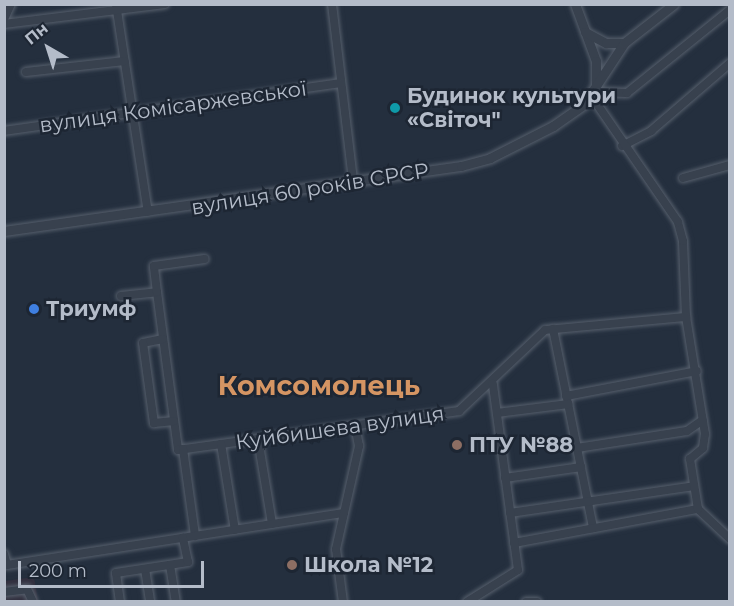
<!DOCTYPE html>
<html>
<head>
<meta charset="utf-8">
<style>
  body { margin:0 }
  #map { position:relative; width:734px; height:606px; overflow:hidden; background:#242f3e; font-family:Montserrat,sans-serif }
  div>[style] { position:absolute }
  .medical>* { inset:0; background:#32303f }
  .roads { filter:drop-shadow(0 0 2px #565f6c) drop-shadow(0 0 2px #565f6c) }
  .minor>* { height:8px; margin:-4px; padding:0 4px; transform-origin:4px; border-radius:4px; background:#38414e }
  .tertiary>* { height:9px; margin:-4.5px; padding:0 4.5px; transform-origin:4.5px; border-radius:4.5px; background:#38414e }
  .dots>* { width:16px; height:16px; translate:-50% -50%; box-sizing:border-box; border:3px solid #1d2633; border-radius:50% }
  span { translate:-50% -50%; white-space:nowrap; text-align:center; line-height:1.15; -webkit-text-stroke:5px #1d2633; paint-order:stroke }
  .poi-label { font-size:21px; color:#b4bcc9; font-weight:700 }
  .left { translate:0 -50%; text-align:left }
  .street-label { font-size:21px; color:#b4bcc9 }
  .district-label { font-size:27px; color:#d59563; font-weight:700 }
  .frame { position:absolute; inset:0; border:6px solid #b4bcc9; pointer-events:none }
  .north { position:absolute; left:18px; top:18px; width:60px; height:60px; -webkit-text-stroke:4px #1d2633; paint-order:stroke; rotate:321deg; font-size:16px; font-weight:700; line-height:24px; text-align:center; color:#b4bcc9 }
  .north::after { content:''; display:block; margin:auto; width:21px; height:27px; background:#b4bcc9; clip-path:polygon(50% 0,100% 100%,50% 72%,0 100%) }
  .scale { position:absolute; left:18px; top:561px; width:186px; height:27px; box-sizing:border-box; border:3px solid #b4bcc9; border-top:0; padding-left:8px; font-size:18px; line-height:21px; white-space:nowrap; color:#b4bcc9; -webkit-text-stroke:4px #1d2633; paint-order:stroke }
</style>
</head>
<body>
<div id="map">
  <div class="medical">
    <div style="clip-path:polygon(34px 577px,38px 601px,5px 602px,5px 581px)"></div>
  </div>
  <div class="roads">
    <div class="minor">
      <div style="left:116px;top:4px;width:210px;rotate:81.3deg"></div>
      <div style="left:332px;top:4px;width:177px;rotate:83.2deg"></div>
      <div style="left:4px;top:19px;width:17px;rotate:-65deg"></div>
      <div style="left:4px;top:24px;width:162px;rotate:-7.1deg"></div>
      <div style="left:26px;top:72px;width:99px;rotate:-6.4deg"></div>
      <div style="left:595px;top:92px;width:32px;rotate:2deg"></div>
      <div style="left:627px;top:93px;width:132px;rotate:-38.9deg"></div>
      <div style="left:4px;top:131px;width:340px;rotate:-8.1deg"></div>
      <div style="left:622px;top:146px;width:33px;rotate:-27deg"></div>
      <div style="left:651px;top:131px;width:104px;rotate:-40.7deg"></div>
      <div style="left:683px;top:178px;width:49px;rotate:-15.5deg"></div>
      <div style="left:157px;top:292px;width:159px;rotate:82.4deg"></div>
      <div style="left:178px;top:450px;width:284px;rotate:-7.9deg"></div>
      <div style="left:459px;top:411px;width:118px;rotate:-43.3deg"></div>
      <div style="left:545px;top:330px;width:142px;rotate:-5.3deg"></div>
      <div style="left:686px;top:317px;width:76px;rotate:-92.3deg"></div>
      <div style="left:683px;top:241px;width:20px;rotate:-105deg"></div>
      <div style="left:678px;top:222px;width:152px;rotate:-124.5deg"></div>
      <div style="left:121px;top:296px;width:36px;rotate:-6deg"></div>
      <div style="left:157px;top:292px;width:26px;rotate:-97deg"></div>
      <div style="left:154px;top:266px;width:51px;rotate:-7.8deg"></div>
      <div style="left:553px;top:329px;width:203px;rotate:78.6deg"></div>
      <div style="left:163px;top:339px;width:20px;rotate:169deg"></div>
      <div style="left:143px;top:343px;width:81px;rotate:82.2deg"></div>
      <div style="left:154px;top:423px;width:20px;rotate:-6deg"></div>
      <div style="left:566px;top:396px;width:133px;rotate:-10.8deg"></div>
      <div style="left:497px;top:413px;width:72px;rotate:-7.2deg"></div>
      <div style="left:258px;top:439px;width:86px;rotate:80.6deg"></div>
      <div style="left:221px;top:444px;width:87px;rotate:80.8deg"></div>
      <div style="left:577px;top:448px;width:111px;rotate:-8.8deg"></div>
      <div style="left:687px;top:431px;width:19px;rotate:-35deg"></div>
      <div style="left:183px;top:449px;width:88px;rotate:82.1deg"></div>
      <div style="left:505px;top:478px;width:77px;rotate:-8.2deg"></div>
      <div style="left:698px;top:509px;width:44px;rotate:43.2deg"></div>
      <div style="left:510px;top:513px;width:186px;rotate:-8.3deg"></div>
      <div style="left:514px;top:543px;width:187px;rotate:-10.5deg"></div>
      <div style="left:698px;top:509px;width:51px;rotate:-99.1deg"></div>
      <div style="left:690px;top:459px;width:17px;rotate:-40deg"></div>
      <div style="left:703px;top:448px;width:14px;rotate:-82deg"></div>
      <div style="left:705px;top:434px;width:119px;rotate:-99.2deg"></div>
      <div style="left:4px;top:554px;width:11px;rotate:75deg"></div>
      <div style="left:7px;top:565px;width:341px;rotate:-8.8deg"></div>
      <div style="left:170px;top:565px;width:37px;rotate:81deg"></div>
      <div style="left:145px;top:569px;width:33px;rotate:81deg"></div>
      <div style="left:4px;top:592px;width:23px;rotate:-7deg"></div>
      <div style="left:27px;top:589px;width:14px;rotate:65deg"></div>
      <div style="left:120px;top:602px;width:29px;rotate:-98deg"></div>
      <div style="left:116px;top:573px;width:73px;rotate:-8.7deg"></div>
      <div style="left:188px;top:562px;width:25px;rotate:-102deg"></div>
      <div style="left:343px;top:602px;width:53px;rotate:-97.5deg"></div>
      <div style="left:336px;top:549px;width:106px;rotate:-77.4deg"></div>
      <div style="left:359px;top:446px;width:20px;rotate:-101deg"></div>
      <div style="left:467px;top:602px;width:60px;rotate:-32.1deg"></div>
      <div style="left:518px;top:570px;width:188px;rotate:-97.7deg"></div>
      <div style="left:526px;top:602px;width:11px"></div>
    </div>
    <div class="tertiary">
      <div style="left:575px;top:4px;width:61px;rotate:69.8deg"></div>
      <div style="left:596px;top:61px;width:23px;rotate:90deg"></div>
      <div style="left:585px;top:32px;width:24px;rotate:28deg"></div>
      <div style="left:606px;top:43px;width:18px"></div>
      <div style="left:4px;top:231px;width:462px;rotate:-8.1deg"></div>
      <div style="left:461px;top:166px;width:30px;rotate:-15deg"></div>
      <div style="left:490px;top:158px;width:71px;rotate:-26.9deg"></div>
      <div style="left:553px;top:126px;width:38px;rotate:-35deg"></div>
      <div style="left:584px;top:104px;width:73px;rotate:-56.7deg"></div>
      <div style="left:624px;top:43px;width:63px;rotate:-38deg"></div>
    </div>
  </div>
  <div class="dots">
    <div style="left:395px;top:108px;background:#0f9aa8"></div>
    <div style="left:34px;top:309px;background:#3f7fe0"></div>
    <div style="left:457px;top:445px;background:#8d6e63"></div>
    <div style="left:292px;top:565px;background:#8d6e63"></div>
  </div>
  <div class="poi-label">
    <span class="left" style="left:407px;top:108px">Будинок культури<br>«Світоч"</span>
    <span class="left" style="left:46px;top:309px">Триумф</span>
    <span class="left" style="left:469px;top:445px">ПТУ №88</span>
    <span class="left" style="left:304px;top:565px">Школа №12</span>
  </div>
  <div class="street-label">
    <span style="left:173px;top:107px;rotate:-8deg">вулиця Комісаржевської</span>
    <span style="left:310px;top:189px;rotate:-9deg">вулиця 60 років СРСР</span>
    <span style="left:340px;top:428px;rotate:-8deg">Куйбишева вулиця</span>
  </div>
  <div class="district-label">
    <span style="left:319px;top:386px">Комсомолець</span>
  </div>
  <div class="frame"></div>
  <div class="north">Пн</div>
  <div class="scale">200 m</div>
</div>
</body>
</html>
